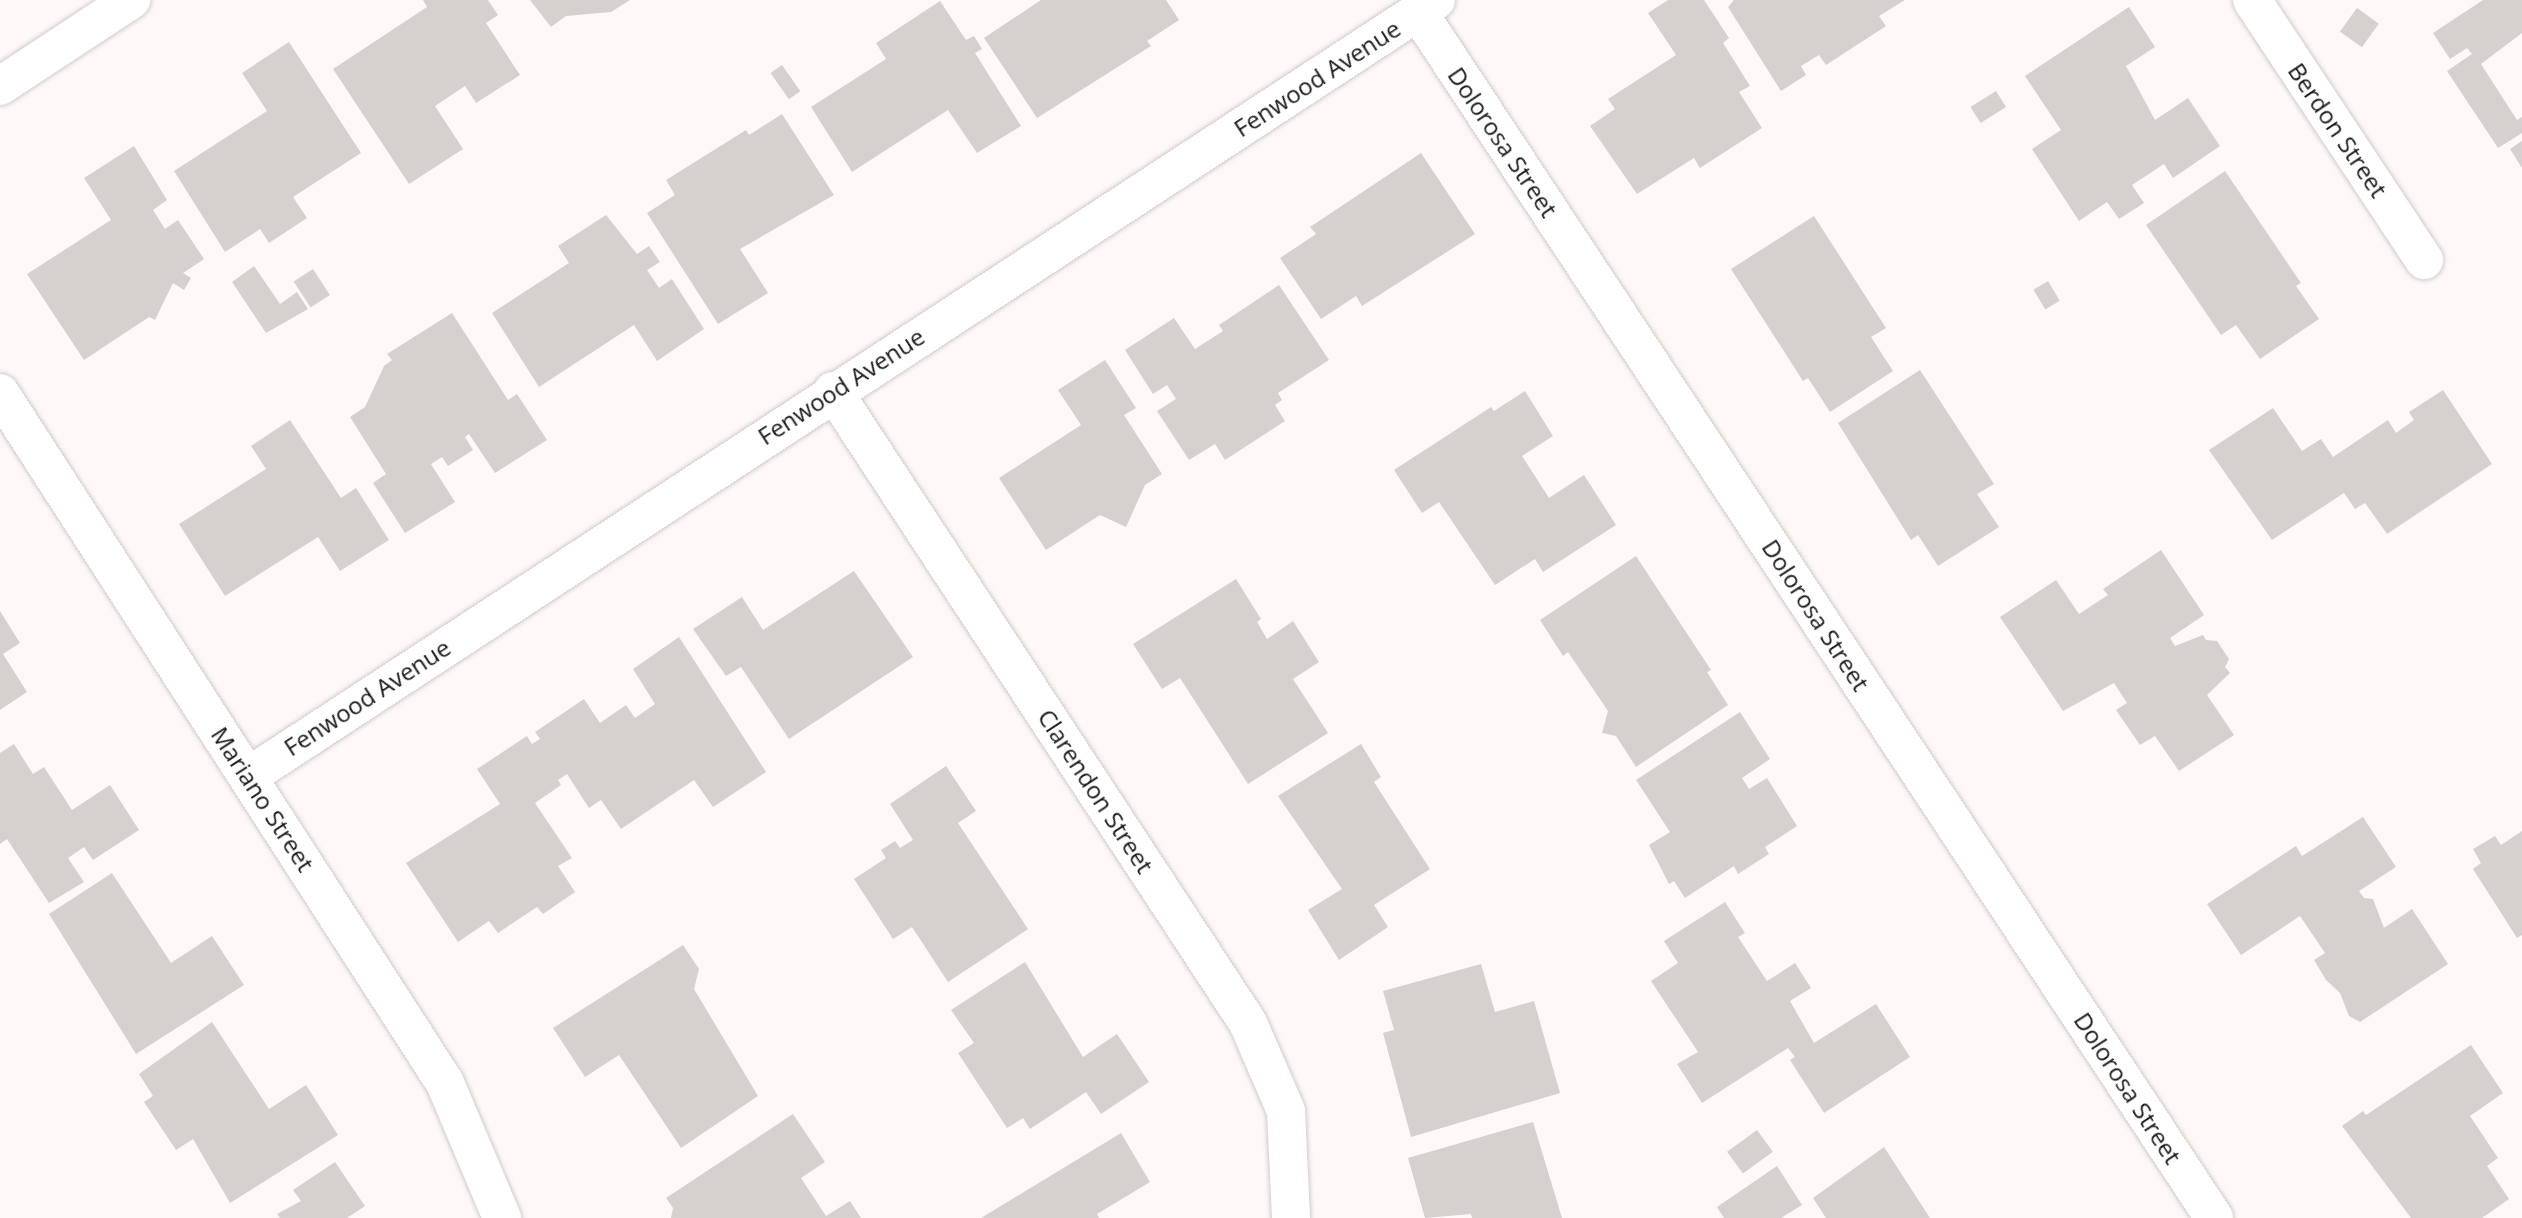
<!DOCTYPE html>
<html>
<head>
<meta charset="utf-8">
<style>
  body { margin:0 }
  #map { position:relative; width:2522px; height:1218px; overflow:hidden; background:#fef9f8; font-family:"Open Sans",sans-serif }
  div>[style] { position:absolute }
  .building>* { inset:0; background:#d6d0cf; transform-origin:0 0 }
  .roads { filter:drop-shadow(0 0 2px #d1cbca) drop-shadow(0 0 2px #d1cbca) }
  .street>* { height:38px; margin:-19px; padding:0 19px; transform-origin:19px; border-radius:19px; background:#fff }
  span { translate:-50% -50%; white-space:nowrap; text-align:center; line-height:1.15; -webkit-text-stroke:5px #fff; paint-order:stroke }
  .street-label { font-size:24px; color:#1a1818 }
</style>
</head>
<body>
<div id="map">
  <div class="building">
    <div style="clip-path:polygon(423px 0,488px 0,498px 15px,486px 23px,520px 75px,476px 103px,465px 86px,435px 106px,463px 149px,409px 184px,333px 69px,427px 7px)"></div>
    <div style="clip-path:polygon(530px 0,630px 0,611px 12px,566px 16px,551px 27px)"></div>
    <div style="clip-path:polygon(1041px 0,1166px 0,1179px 20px,1147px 41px,1151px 46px,1037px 118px,984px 38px)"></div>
    <div style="clip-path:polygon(1668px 0,1704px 0,1729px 38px,1723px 43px,1750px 86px,1739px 92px,1762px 128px,1700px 168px,1694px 158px,1637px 194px,1590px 126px,1615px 109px,1608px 99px,1676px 55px,1648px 13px)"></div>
    <div style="clip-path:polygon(1734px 0,1905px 0,1879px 16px,1886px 26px,1826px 65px,1819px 55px,1801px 66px,1806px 75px,1781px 91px,1728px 7px)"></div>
    <div style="clip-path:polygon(2483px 0,2522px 0,2522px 33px,2481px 64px,2517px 120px,2522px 117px,2522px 133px,2498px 148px,2447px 71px,2472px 54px,2467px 48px,2450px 59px,2433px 33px)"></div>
    <div style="clip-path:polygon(940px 1px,966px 40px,974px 36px,982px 49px,975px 53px,1021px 126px,977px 153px,948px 110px,852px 172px,811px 107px,886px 59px,876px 43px)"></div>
    <div style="clip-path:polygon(2129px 7px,2155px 47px,2126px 66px,2155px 120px,2188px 98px,2220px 146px,2173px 178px,2164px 164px,2132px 185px,2144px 203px,2119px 219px,2107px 202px,2079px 221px,2032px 149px,2061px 130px,2025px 76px)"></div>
    <div style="left:2357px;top:8px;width:27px;height:29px;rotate:36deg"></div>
    <div style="clip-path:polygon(289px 42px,361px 153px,293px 197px,307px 218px,269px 243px,260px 229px,225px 252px,174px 171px,267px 111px,242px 73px)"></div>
    <div style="left:782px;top:65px;width:32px;height:14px;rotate:55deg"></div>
    <div style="left:1996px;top:91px;width:19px;height:30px;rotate:58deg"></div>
    <div style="clip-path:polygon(782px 114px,834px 195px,740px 249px,768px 293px,718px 324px,647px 213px,675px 195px,666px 180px,746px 130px,749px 135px)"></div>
    <div style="clip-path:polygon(2522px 141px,2522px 168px,2510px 149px)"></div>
    <div style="clip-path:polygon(134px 146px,167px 200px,153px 210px,165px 229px,178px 220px,204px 259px,183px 273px,191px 278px,184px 290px,173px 283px,155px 320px,149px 317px,84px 360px,27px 274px,111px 220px,84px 178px)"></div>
    <div style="clip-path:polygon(1421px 153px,1475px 234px,1362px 306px,1356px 296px,1321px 319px,1280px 258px,1316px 234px,1310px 227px)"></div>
    <div style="clip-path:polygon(2225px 171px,2301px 283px,2296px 286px,2319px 319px,2260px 359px,2236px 325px,2221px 335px,2146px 225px)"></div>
    <div style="clip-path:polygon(606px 215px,637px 254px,649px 246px,660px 262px,647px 270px,659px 288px,672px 279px,704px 329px,657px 361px,634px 325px,539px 387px,492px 313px,569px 263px,558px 246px)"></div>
    <div style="clip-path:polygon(1814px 216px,1886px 328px,1871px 337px,1893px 371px,1830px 412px,1808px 378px,1803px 381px,1731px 269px)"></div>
    <div style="clip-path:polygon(254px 266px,280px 304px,297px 292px,308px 309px,266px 333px,232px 282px)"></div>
    <div style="left:313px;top:269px;width:31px;height:23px;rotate:57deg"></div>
    <div style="left:2048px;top:281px;width:23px;height:17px;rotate:59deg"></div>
    <div style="clip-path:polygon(1279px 285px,1329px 360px,1278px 393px,1282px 400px,1275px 405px,1285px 421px,1225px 460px,1215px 444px,1189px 460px,1157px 411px,1176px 399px,1167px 385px,1153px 394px,1125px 350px,1174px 318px,1195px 349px,1223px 331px,1219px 325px)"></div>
    <div style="clip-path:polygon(452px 313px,508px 400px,517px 394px,547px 440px,495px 473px,469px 434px,465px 437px,473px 450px,448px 466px,442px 457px,431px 464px,455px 502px,405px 533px,373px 483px,386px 474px,350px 417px,365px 407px,384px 366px,392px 360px,387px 354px)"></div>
    <div style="clip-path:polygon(1105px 360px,1136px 408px,1124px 415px,1162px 474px,1145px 485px,1126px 527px,1100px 515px,1046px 550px,999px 478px,1081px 425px,1058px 390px)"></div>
    <div style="clip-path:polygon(1920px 370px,1994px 484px,1977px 494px,1999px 527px,1938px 566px,1918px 535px,1911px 540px,1838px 423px)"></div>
    <div style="clip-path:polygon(2443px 390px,2492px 464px,2387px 534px,2365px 503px,2355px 509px,2344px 493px,2272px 540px,2209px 450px,2273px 408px,2302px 451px,2321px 439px,2333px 457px,2388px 420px,2396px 433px,2414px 420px,2409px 412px)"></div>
    <div style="clip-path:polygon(1525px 391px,1553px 436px,1522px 456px,1549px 498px,1584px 475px,1616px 525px,1543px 572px,1535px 559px,1495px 585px,1439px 502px,1422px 513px,1394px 470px,1491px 407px,1494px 411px)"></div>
    <div style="clip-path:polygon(290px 420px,341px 498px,356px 488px,389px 540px,340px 571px,318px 537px,225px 596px,179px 524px,266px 469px,251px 446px)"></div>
    <div style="clip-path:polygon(2161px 550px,2204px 615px,2170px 638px,2175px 646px,2203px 635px,2206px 640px,2217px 641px,2229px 659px,2225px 667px,2230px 673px,2207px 695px,2234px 735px,2179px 771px,2155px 736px,2140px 745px,2116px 710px,2127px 703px,2114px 683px,2063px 711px,2000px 617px,2056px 580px,2079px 614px,2108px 595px,2103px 589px)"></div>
    <div style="clip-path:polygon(1636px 556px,1711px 670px,1707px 672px,1728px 705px,1636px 767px,1616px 736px,1602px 733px,1608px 711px,1568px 652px,1563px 656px,1540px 620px)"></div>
    <div style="clip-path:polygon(854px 571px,913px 657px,789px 739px,741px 667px,726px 676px,693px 629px,742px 597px,763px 630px)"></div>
    <div style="clip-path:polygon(1236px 579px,1261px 619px,1257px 622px,1267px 639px,1293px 621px,1319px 662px,1293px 679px,1328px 733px,1248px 784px,1180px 678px,1162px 689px,1133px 644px)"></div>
    <div style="clip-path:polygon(0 611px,20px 643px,3px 654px,27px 692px,0 710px)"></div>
    <div style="clip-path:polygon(679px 637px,766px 772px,713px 807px,694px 780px,621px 829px,601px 800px,589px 808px,567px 774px,558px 780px,561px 785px,535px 803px,572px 858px,558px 866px,575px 892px,543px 914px,537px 907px,498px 933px,489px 921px,458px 942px,406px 863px,500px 804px,477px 769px,527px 736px,532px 744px,540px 739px,535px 732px,584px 699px,600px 723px,626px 705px,635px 718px,655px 704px,633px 669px)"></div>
    <div style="clip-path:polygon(1740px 712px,1770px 759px,1742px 778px,1749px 789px,1767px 778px,1797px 826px,1765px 847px,1769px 854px,1738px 874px,1734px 866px,1685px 898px,1674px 881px,1669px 884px,1649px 845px,1670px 832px,1636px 780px)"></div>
    <div style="clip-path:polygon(14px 744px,33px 774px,44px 767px,72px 810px,110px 785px,139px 830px,93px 860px,84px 847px,68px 858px,84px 882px,49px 903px,7px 839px,0 844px,0 753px)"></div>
    <div style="clip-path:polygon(1361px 744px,1381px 777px,1374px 782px,1430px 869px,1374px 905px,1388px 927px,1339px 960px,1308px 910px,1342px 889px,1278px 796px)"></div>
    <div style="clip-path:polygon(946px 766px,976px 811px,958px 823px,1028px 929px,948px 982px,912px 927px,893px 939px,854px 879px,886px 858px,881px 850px,895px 841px,900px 848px,913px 840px,890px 804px)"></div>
    <div style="clip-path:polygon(2363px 817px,2396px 867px,2359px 891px,2364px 898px,2373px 899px,2384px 928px,2412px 909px,2448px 964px,2360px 1022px,2349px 1016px,2340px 993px,2326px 980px,2314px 960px,2325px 953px,2300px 916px,2241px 955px,2207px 904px,2296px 846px,2302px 856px)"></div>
    <div style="clip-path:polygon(2522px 831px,2522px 935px,2517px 938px,2473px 869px,2481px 863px,2473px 849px,2495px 836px,2501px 845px)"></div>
    <div style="clip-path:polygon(112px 873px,171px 963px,212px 936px,244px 985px,136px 1054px,49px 914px)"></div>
    <div style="clip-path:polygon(1725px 902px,1745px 933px,1738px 937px,1767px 981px,1795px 963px,1811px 988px,1790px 1001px,1814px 1043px,1876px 1004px,1910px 1057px,1824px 1113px,1790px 1060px,1795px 1057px,1788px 1048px,1702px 1103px,1677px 1064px,1698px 1052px,1651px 981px,1678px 963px,1664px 941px)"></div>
    <div style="clip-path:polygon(683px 945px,699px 969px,694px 989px,758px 1096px,681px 1148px,619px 1055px,585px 1077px,553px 1028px)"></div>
    <div style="clip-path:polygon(1025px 962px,1083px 1057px,1117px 1034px,1149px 1082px,1101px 1114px,1086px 1092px,1030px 1129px,1023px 1118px,1007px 1128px,958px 1053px,974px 1043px,951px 1010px)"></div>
    <div style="clip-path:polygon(1481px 964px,1495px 1012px,1534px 1001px,1560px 1093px,1411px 1137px,1383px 1033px,1394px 1030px,1383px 991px)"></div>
    <div style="clip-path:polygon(212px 1022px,269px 1109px,306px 1085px,338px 1135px,230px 1203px,193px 1139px,176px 1150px,144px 1102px,153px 1096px,139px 1074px)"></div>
    <div style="clip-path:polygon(2471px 1045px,2503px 1093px,2470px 1116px,2498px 1158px,2487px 1166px,2509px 1199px,2482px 1218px,2411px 1218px,2342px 1126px,2363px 1111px,2366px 1115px)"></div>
    <div style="clip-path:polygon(793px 1114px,825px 1162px,801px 1178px,826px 1216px,850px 1201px,861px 1218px,671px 1218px,673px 1208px,666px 1198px)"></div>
    <div style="clip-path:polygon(1533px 1122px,1562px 1218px,1472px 1218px,1471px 1214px,1425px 1218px,1408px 1158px)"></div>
    <div style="left:1757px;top:1130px;width:27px;height:37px;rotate:54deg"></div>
    <div style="clip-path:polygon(1121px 1133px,1150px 1182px,1097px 1214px,1099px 1218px,981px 1218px)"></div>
    <div style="clip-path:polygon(1884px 1147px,1930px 1218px,1826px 1218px,1813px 1198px)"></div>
    <div style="clip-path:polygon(335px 1162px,365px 1206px,347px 1218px,280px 1218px,277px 1214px,301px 1201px,293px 1190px)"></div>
    <div style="clip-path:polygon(1777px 1166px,1802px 1205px,1781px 1218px,1724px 1218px,1717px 1207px)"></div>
  </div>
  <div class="roads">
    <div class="street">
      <div style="left:2252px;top:0;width:312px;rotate:56.5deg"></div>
      <div style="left:1418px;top:12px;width:1445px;rotate:56.57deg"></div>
      <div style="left:0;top:86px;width:157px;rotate:-33.3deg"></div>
      <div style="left:833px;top:391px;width:756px;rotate:56.71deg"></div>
      <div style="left:1248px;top:1023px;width:96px;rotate:66.6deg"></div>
      <div style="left:1286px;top:1111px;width:107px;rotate:87.3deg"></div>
      <div style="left:0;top:393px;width:821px;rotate:57.18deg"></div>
      <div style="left:445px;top:1083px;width:147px;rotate:67.1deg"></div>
      <div style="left:249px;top:776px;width:1418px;rotate:-33.17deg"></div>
    </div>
  </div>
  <div class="street-label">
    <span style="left:1317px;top:78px;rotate:-33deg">Fenwood Avenue</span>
    <span style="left:2338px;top:130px;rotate:56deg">Berdon Street</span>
    <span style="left:1503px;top:142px;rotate:56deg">Dolorosa Street</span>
    <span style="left:841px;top:386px;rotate:-33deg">Fenwood Avenue</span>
    <span style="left:1816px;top:615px;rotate:57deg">Dolorosa Street</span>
    <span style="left:367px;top:697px;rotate:-33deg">Fenwood Avenue</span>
    <span style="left:1096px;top:791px;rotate:57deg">Clarendon Street</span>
    <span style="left:263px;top:799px;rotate:57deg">Mariano Street</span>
    <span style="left:2128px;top:1088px;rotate:57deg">Dolorosa Street</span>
  </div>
</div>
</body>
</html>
